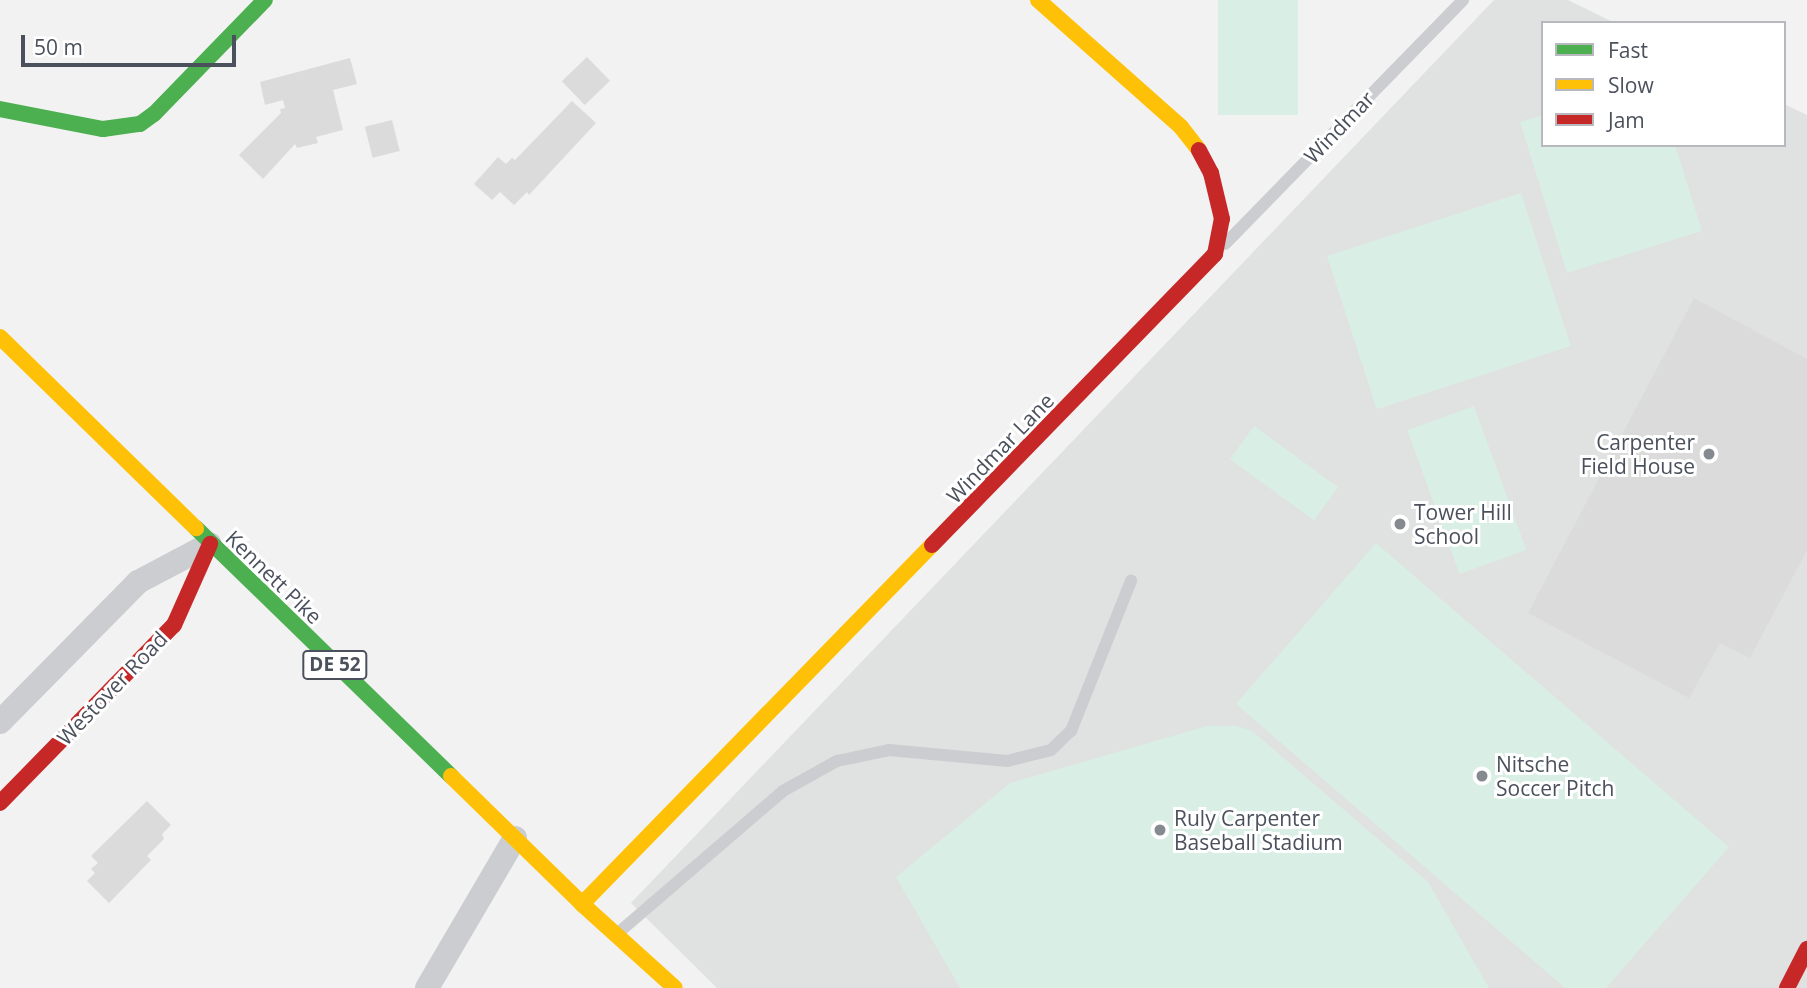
<!DOCTYPE html>
<html>
<head>
<meta charset="utf-8">
<style>
  body { margin:0 }
  #map { position:relative; width:1807px; height:988px; overflow:hidden; background:#f2f2f2; font-family:"Open Sans",sans-serif }
  div>[style] { position:absolute }
  .education>* { inset:0; background:#e0e1e1 }
  .green>* { inset:0; background:#d9eee4; transform-origin:0 0 }
  .building>* { inset:0; background:#dbdbdc; transform-origin:0 0 }
  .lane>* { height:12px; margin:-6px; padding:0 6px; transform-origin:6px; border-radius:6px; background:#cccdd0 }
  .street>* { height:24px; margin:-12px; padding:0 12px; transform-origin:12px; border-radius:12px; background:#cccdd0 }
  .fast>* { height:16px; margin:-8px; padding:0 8px; transform-origin:8px; border-radius:8px; background:#4caf50 }
  .slow>* { height:16px; margin:-8px; padding:0 8px; transform-origin:8px; border-radius:8px; background:#ffc107 }
  .jam>* { height:16px; margin:-8px; padding:0 8px; transform-origin:8px; border-radius:8px; background:#c62828 }
  .dots>* { width:19px; height:19px; translate:-50% -50%; box-sizing:border-box; border:4px solid #fff; border-radius:50% }
  span { translate:-50% -50%; white-space:nowrap; text-align:center; line-height:1.15; -webkit-text-stroke:6px #fff; paint-order:stroke }
  .shield-label span { padding:2px 5px; background:#fff; border:2px solid; border-radius:5px; -webkit-text-stroke-width:0 }
  .shield-label { font-size:19px; color:#4b515c; font-weight:700 }
  .street-label { font-size:21px; color:#4b515c }
  .poi-label { font-size:21px; color:#4b515c }
  .right { translate:-100% -50%; text-align:right }
  .left { translate:0 -50%; text-align:left }
  .legend { position:absolute; left:1541px; top:21px; width:245px; height:126px; box-sizing:border-box; background:#fff; border:2px solid #b7b9be; margin:0; padding:9px 12px; list-style:none; font-size:21px; color:#4b515c }
  .legend li { display:flex; align-items:center; gap:14px; height:35px }
  .legend b { width:35px; border:2px solid #b7b9be }
  .scale { position:absolute; left:21px; top:35px; width:215px; height:32px; box-sizing:border-box; border:4px solid #4b515c; border-top:0; padding-left:9px; font-size:21px; line-height:24px; white-space:nowrap; color:#4b515c; -webkit-text-stroke:5px #fff; paint-order:stroke }
</style>
</head>
<body>
<div id="map">
  <div class="education">
    <div style="clip-path:polygon(1494px 0,1568px 0,1615px 23px,1543px 23px,1543px 145px,1784px 145px,1784px 104px,1807px 115px,1807px 988px,717px 988px,631px 903px)"></div>
  </div>
  <div class="green">
    <div style="left:1218px;top:0;width:80px;height:115px"></div>
    <div style="clip-path:polygon(1543px 115px,1543px 145px,1675px 145px,1702px 231px,1567px 273px,1520px 122px)"></div>
    <div style="left:1521px;top:193px;width:161px;height:204px;rotate:72deg"></div>
    <div style="left:1474px;top:406px;width:153px;height:71px;rotate:70deg"></div>
    <div style="left:1254px;top:426px;width:104px;height:41px;rotate:36deg"></div>
    <div style="clip-path:polygon(1376px 543px,1729px 847px,1606px 988px,1565px 988px,1236px 704px)"></div>
    <div style="clip-path:polygon(1207px 726px,1236px 726px,1251px 730px,1428px 882px,1489px 988px,960px 988px,896px 877px,1010px 783px)"></div>
  </div>
  <div class="building">
    <div style="left:587px;top:57px;width:33px;height:35px;rotate:46deg"></div>
    <div style="clip-path:polygon(350px 58px,357px 84px,333px 90px,343px 130px,316px 137px,318px 143px,297px 148px,295px 144px,263px 179px,239px 155px,281px 113px,280px 109px,285px 108px,283px 100px,265px 105px,260px 82px)"></div>
    <div style="clip-path:polygon(572px 101px,596px 123px,529px 195px,527px 192px,514px 205px,500px 192px,492px 200px,474px 184px,498px 157px,506px 164px,512px 158px,515px 160px)"></div>
    <div style="left:392px;top:120px;width:32px;height:28px;rotate:76deg"></div>
    <div style="clip-path:polygon(1694px 298px,1807px 359px,1807px 550px,1750px 658px,1720px 643px,1689px 698px,1528px 613px)"></div>
    <div style="clip-path:polygon(147px 801px,171px 825px,162px 834px,164px 839px,147px 856px,151px 860px,109px 903px,87px 881px,95px 873px,91px 869px,98px 863px,91px 856px)"></div>
  </div>
  <div class="lane">
    <div style="left:1225px;top:244px;width:341px;rotate:-45.7deg"></div>
    <div style="left:618px;top:933px;width:218px;rotate:-40.7deg"></div>
    <div style="left:783px;top:791px;width:62px;rotate:-29.1deg"></div>
    <div style="left:837px;top:761px;width:53px;rotate:-11.9deg"></div>
    <div style="left:889px;top:750px;width:119px;rotate:5.3deg"></div>
    <div style="left:1007px;top:761px;width:45px;rotate:-14deg"></div>
    <div style="left:1051px;top:750px;width:28px;rotate:-44deg"></div>
    <div style="left:1071px;top:731px;width:162px;rotate:-68.2deg"></div>
  </div>
  <div class="street">
    <div style="left:0;top:722px;width:197px;rotate:-45.4deg"></div>
    <div style="left:138px;top:582px;width:81px;rotate:-27.8deg"></div>
    <div style="left:427px;top:988px;width:174px;rotate:-59.6deg"></div>
  </div>
  <div class="fast">
    <div style="left:0;top:109px;width:105px;rotate:11deg"></div>
    <div style="left:103px;top:129px;width:37px;rotate:-8deg"></div>
    <div style="left:140px;top:124px;width:17px;rotate:-36deg"></div>
    <div style="left:154px;top:114px;width:159px;rotate:-45.8deg"></div>
    <div style="left:196px;top:528px;width:356px;rotate:44.2deg"></div>
  </div>
  <div class="slow">
    <div style="left:1038px;top:0;width:191px;rotate:41.6deg"></div>
    <div style="left:1181px;top:127px;width:29px;rotate:52deg"></div>
    <div style="left:0;top:337px;width:274px;rotate:44.3deg"></div>
    <div style="left:451px;top:776px;width:183px;rotate:44.3deg"></div>
    <div style="left:582px;top:904px;width:125px;rotate:42.1deg"></div>
    <div style="left:582px;top:904px;width:501px;rotate:-45.73deg"></div>
  </div>
  <div class="jam">
    <div style="left:932px;top:545px;width:406px;rotate:-45.8deg"></div>
    <div style="left:1215px;top:254px;width:36px;rotate:-79deg"></div>
    <div style="left:1222px;top:219px;width:47px;rotate:-103.4deg"></div>
    <div style="left:1211px;top:173px;width:26px;rotate:-118deg"></div>
    <div style="left:0;top:803px;width:249px;rotate:-45.7deg"></div>
    <div style="left:174px;top:625px;width:89px;rotate:-66deg"></div>
    <div style="left:1787px;top:988px;width:44px;rotate:-62.9deg"></div>
  </div>
  <div class="dots">
    <div style="left:1709px;top:454px;background:#858990"></div>
    <div style="left:1400px;top:524px;background:#858990"></div>
    <div style="left:1482px;top:776px;background:#858990"></div>
    <div style="left:1160px;top:830px;background:#858990"></div>
  </div>
  <div class="shield-label">
    <span style="left:335px;top:665px">DE 52</span>
  </div>
  <div class="street-label">
    <span style="left:1339px;top:127px;rotate:-46deg">Windmar</span>
    <span style="left:1000px;top:448px;rotate:-46deg">Windmar Lane</span>
    <span style="left:274px;top:577px;rotate:44deg">Kennett Pike</span>
    <span style="left:112px;top:688px;rotate:-46deg">Westover Road</span>
  </div>
  <div class="poi-label">
    <span class="right" style="left:1695px;top:454px">Carpenter<br>Field House</span>
    <span class="left" style="left:1414px;top:524px">Tower Hill<br>School</span>
    <span class="left" style="left:1496px;top:776px">Nitsche<br>Soccer Pitch</span>
    <span class="left" style="left:1174px;top:830px">Ruly Carpenter<br>Baseball Stadium</span>
  </div>
  <ul class="legend">
  <li><b style="height:9px;background:#4caf50"></b>Fast</li>
  <li><b style="height:9px;background:#ffc107"></b>Slow</li>
  <li><b style="height:9px;background:#c62828"></b>Jam</li>
  </ul>
  <div class="scale">50 m</div>
</div>
</body>
</html>
